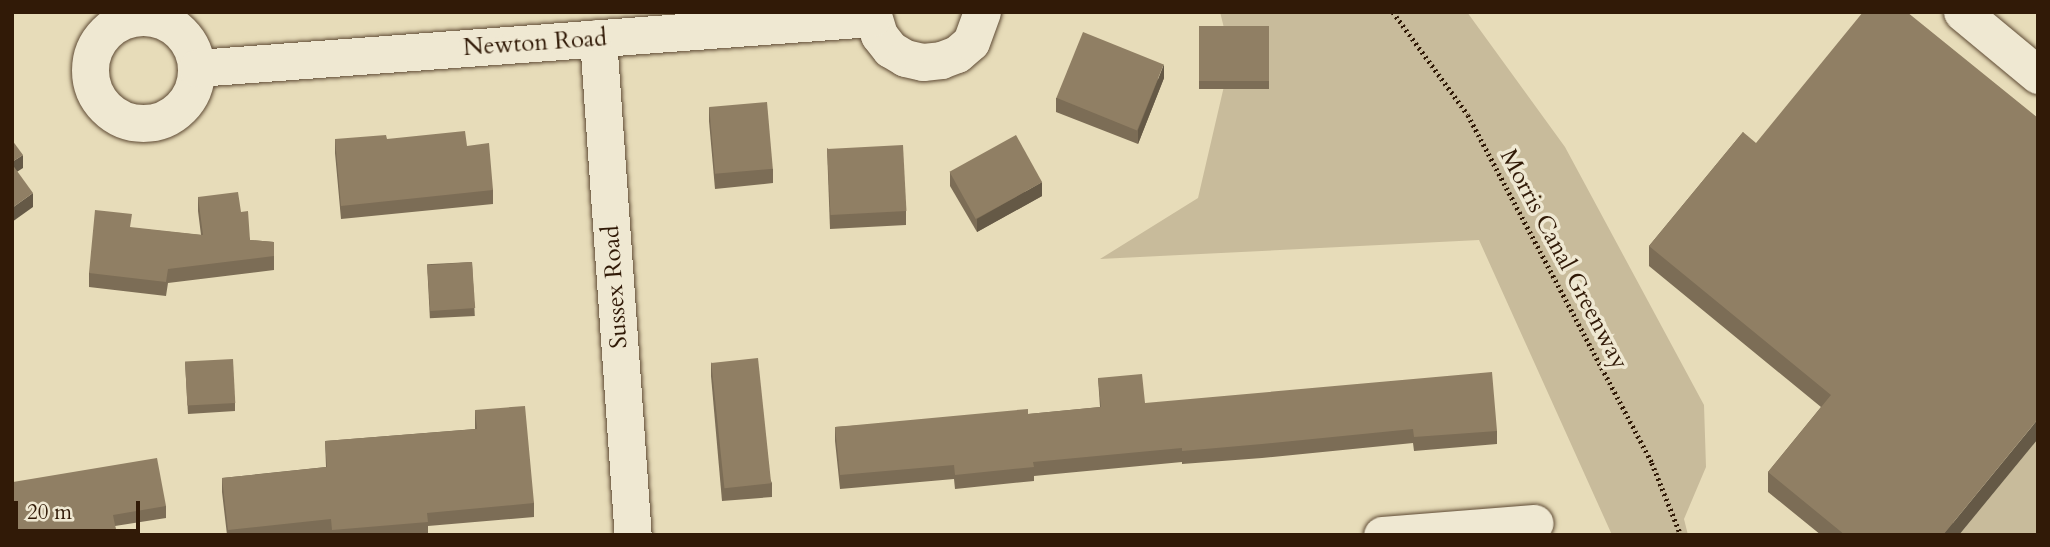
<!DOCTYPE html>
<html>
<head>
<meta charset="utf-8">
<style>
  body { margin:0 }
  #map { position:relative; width:2050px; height:547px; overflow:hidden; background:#e7dcb9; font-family:Cardo,serif }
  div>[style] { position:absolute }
  .green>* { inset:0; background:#c8bb9b }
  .path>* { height:4.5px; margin-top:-2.25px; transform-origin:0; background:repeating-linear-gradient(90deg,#311a07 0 2px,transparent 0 5.5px) }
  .roads { filter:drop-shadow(0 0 2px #5e4a34) drop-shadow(0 0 2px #5e4a34) }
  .minor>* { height:37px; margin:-18.5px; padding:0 18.5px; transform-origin:18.5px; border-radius:18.5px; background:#efe8d2 }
  .minor>.ring { margin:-18.5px; padding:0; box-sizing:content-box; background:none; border:37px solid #efe8d2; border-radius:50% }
  .wall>* { inset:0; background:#7c6d56; transform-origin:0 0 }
  .shaded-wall>* { inset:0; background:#655946 }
  .building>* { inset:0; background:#907f64; transform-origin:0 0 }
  span { translate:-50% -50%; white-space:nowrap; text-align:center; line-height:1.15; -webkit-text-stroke:7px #efe8d2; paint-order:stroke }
  .street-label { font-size:24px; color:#311a07 }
  .frame { position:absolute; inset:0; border:14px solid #311a07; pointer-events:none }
  .scale { position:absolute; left:14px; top:501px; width:126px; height:32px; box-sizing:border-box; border:4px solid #311a07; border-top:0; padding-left:9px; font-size:21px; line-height:24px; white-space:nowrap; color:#311a07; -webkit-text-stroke:5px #efe8d2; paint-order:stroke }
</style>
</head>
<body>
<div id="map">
  <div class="green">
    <div style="clip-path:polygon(1220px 12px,1467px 12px,1565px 147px,1704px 405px,1706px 467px,1684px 519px,1688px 535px,1612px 535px,1479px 240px,1100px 259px,1198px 198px,1231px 56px)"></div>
    <div style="clip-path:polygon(2038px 439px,2038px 535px,1959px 535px)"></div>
  </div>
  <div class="path">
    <div style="left:1393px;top:12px;width:127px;rotate:53.9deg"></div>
    <div style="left:1468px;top:115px;width:394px;rotate:62.1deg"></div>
    <div style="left:1652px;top:463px;width:78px;rotate:68.1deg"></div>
  </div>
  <div class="roads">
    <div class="minor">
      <div style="left:872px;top:12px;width:24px;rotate:73deg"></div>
      <div style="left:879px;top:35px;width:18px;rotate:52deg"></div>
      <div style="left:890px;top:49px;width:17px;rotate:31deg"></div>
      <div style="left:905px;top:58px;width:18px;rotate:13deg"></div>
      <div style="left:923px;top:62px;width:18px;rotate:-6deg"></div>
      <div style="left:941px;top:60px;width:17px;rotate:-21deg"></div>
      <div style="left:957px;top:54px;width:18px;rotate:-41deg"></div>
      <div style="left:971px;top:42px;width:32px;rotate:-70deg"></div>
      <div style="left:1962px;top:12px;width:99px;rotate:39.7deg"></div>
      <div class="ring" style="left:90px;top:17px;width:69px;height:69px"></div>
      <div style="left:598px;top:38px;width:498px;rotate:86deg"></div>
      <div style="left:197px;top:68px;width:677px;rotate:-4.24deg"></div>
      <div style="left:1382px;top:535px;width:153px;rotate:-4.5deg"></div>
    </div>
  </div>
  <div class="wall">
    <div style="left:1199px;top:26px;width:70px;height:63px"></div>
    <div style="clip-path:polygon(1164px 78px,1138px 144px,1056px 112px,1056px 98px)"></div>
    <div style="clip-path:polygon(709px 107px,773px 169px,773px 183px,715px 189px,709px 121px)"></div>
    <div style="clip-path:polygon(1743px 132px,1959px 535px,1821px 535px,1768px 492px,1768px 472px,1821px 407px,1649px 266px,1649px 246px)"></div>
    <div style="clip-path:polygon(335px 139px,387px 139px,467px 146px,493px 190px,493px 204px,341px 219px,335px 153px)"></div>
    <div style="clip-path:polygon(827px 148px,906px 211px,906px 225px,830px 229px)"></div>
    <div style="clip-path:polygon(950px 172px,1042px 196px,977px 232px,950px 186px)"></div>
    <div style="clip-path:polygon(198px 197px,241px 212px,250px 240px,274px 242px,274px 270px,168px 283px,166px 296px,89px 287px,89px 273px,132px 228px,201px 235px,198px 211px)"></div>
    <div style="left:472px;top:262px;width:54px;height:45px;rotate:87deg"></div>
    <div style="clip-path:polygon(185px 362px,235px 403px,235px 411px,188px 414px)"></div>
    <div style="clip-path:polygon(711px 362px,772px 483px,772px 497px,722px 501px,711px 376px)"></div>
    <div style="clip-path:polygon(1098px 378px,1145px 403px,1497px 431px,1497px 444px,1414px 451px,1413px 443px,1262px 458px,1182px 464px,1182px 462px,1034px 476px,1034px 481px,955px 489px,954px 479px,840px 489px,835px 441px,835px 427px,1028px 414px,1100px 407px)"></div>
    <div style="clip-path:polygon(475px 410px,534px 503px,534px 517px,428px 526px,428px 535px,332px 535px,331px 533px,311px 535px,227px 535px,222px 492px,222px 478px,326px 467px,325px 441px,475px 429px)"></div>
    <div style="clip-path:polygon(13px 482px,166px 506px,166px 518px,115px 526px,117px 535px,12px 535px)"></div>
  </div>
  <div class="shaded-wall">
    <div style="clip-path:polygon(1164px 64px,1164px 78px,1138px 144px,1138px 130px)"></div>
    <div style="clip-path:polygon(23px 155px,23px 168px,12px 175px,12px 162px)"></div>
    <div style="clip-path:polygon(1042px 182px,1042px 196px,977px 232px,977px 219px)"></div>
    <div style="clip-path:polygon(33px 193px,33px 207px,12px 222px,12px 208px)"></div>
    <div style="clip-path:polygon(2038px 419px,2038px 439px,1959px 535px,1943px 535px)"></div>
  </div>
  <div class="building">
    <div style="clip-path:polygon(1863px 12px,1907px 12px,2038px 118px,2038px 419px,1943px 535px,1913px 535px,1911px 533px,1909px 535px,1845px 535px,1768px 472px,1831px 395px,1649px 246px,1743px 132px,1756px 143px)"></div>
    <div style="left:1199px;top:26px;width:70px;height:55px"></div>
    <div style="left:1083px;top:32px;width:87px;height:71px;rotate:22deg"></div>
    <div style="left:767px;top:102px;width:67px;height:58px;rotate:85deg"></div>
    <div style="clip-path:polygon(465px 131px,467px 146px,489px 143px,493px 190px,341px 206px,335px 139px,386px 135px,387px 139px)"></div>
    <div style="left:1016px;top:135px;width:54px;height:76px;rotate:61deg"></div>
    <div style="clip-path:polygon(12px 140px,23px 155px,12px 162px)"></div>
    <div style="left:903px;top:145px;width:66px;height:76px;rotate:87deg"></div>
    <div style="clip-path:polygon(12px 164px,33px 193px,12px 208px)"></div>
    <div style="clip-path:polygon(238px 192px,241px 212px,248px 211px,250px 240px,274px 242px,274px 256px,168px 269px,166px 282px,89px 273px,95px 210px,132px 214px,130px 227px,203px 235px,198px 197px)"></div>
    <div style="left:472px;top:262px;width:46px;height:45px;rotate:86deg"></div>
    <div style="left:758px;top:358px;width:126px;height:47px;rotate:84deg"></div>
    <div style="left:233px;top:359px;width:44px;height:48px;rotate:87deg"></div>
    <div style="clip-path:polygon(1492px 372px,1497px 431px,1414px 437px,1413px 429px,1262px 444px,1182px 451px,1182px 448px,1033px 462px,1034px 467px,955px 475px,954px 465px,840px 475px,835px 427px,1028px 409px,1028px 414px,1101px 407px,1098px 378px,1142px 374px,1145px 403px)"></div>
    <div style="clip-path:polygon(525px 406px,534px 503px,427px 513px,428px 522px,332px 530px,331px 519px,228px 530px,222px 478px,327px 467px,325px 441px,477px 429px,475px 410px)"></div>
    <div style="clip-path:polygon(157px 458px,166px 506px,113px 515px,117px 535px,48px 535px,47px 529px,18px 535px,12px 535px,12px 476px,13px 482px)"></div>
  </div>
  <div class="street-label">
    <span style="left:535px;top:43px;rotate:-4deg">Newton Road</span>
    <span style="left:1564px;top:259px;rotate:62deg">Morris Canal Greenway</span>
    <span style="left:615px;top:287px;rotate:-94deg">Sussex Road</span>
  </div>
  <div class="frame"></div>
  <div class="scale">20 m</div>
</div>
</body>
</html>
